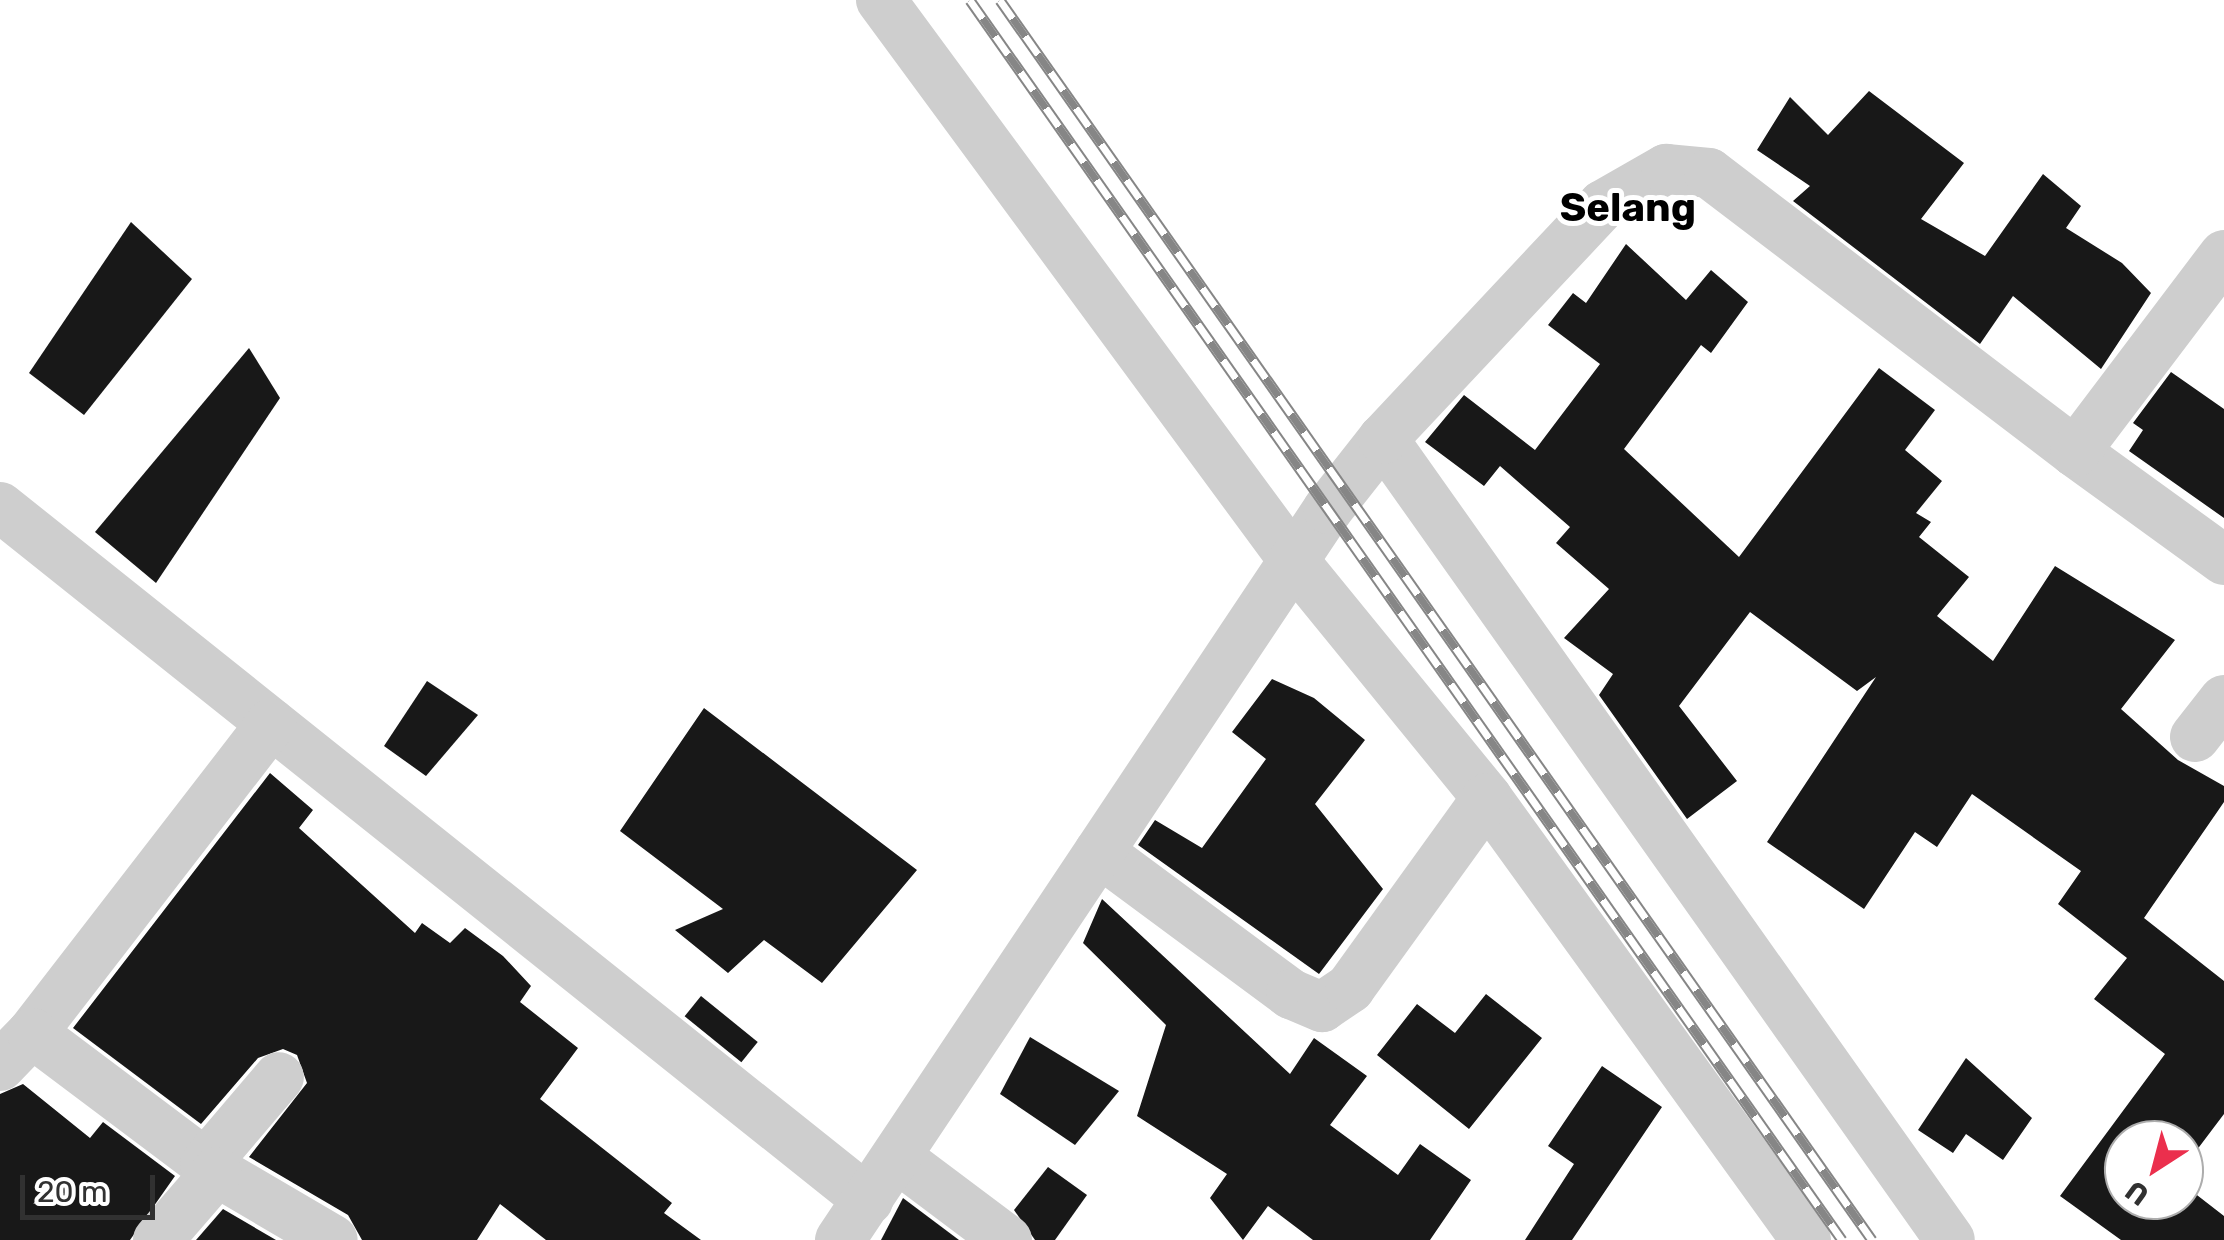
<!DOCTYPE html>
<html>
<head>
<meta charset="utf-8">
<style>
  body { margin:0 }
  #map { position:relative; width:2224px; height:1240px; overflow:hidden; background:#fff; font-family:Rubik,sans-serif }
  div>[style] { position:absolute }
  .building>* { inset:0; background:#181818; transform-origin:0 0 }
  .street>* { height:50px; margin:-25px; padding:0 25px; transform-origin:25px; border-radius:25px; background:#cecece }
  .rail>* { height:11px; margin-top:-5.5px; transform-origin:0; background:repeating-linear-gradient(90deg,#fff 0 22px,#868686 0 44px); box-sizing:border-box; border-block:2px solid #868686 }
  span { translate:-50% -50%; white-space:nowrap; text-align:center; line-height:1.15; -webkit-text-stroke:10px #fff; paint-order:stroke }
  .quarter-label { font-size:40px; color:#000; font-weight:700 }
  .north { position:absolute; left:2104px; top:1120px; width:100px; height:100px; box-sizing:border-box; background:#fff; border:2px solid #adadad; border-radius:50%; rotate:216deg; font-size:28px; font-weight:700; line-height:40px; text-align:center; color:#313131 }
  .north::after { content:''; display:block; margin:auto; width:35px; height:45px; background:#eb2f4d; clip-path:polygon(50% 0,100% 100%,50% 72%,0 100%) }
  .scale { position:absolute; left:20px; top:1175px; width:135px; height:45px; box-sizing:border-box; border:5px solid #313131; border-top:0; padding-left:12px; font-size:30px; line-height:35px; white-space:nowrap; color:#313131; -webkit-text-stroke:8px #fff; paint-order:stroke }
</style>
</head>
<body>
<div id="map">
  <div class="building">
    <div style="clip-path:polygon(1869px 91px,1964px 163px,1921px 219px,1985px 256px,2043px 174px,2081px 206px,2066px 228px,2122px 263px,2151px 293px,2101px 369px,2013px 296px,1980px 344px,1793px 201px,1810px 186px,1757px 150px,1790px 97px,1828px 135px)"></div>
    <div style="clip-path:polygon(131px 222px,192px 279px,84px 415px,29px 373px)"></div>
    <div style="clip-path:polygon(1626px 244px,1686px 300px,1711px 270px,1748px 302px,1711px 353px,1701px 345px,1624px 449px,1739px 557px,1879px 368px,1935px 410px,1905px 450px,1942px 481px,1916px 513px,1931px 522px,1919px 537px,1969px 577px,1937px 616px,1993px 661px,2055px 566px,2175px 640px,2121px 709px,2178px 760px,2224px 786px,2224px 802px,2144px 918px,2224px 981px,2224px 1114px,2184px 1167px,2184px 1140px,2124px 1140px,2124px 1200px,2184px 1200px,2184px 1185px,2224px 1216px,2224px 1240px,2121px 1240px,2060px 1196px,2165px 1054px,2094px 999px,2127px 958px,2058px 904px,2081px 871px,1972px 794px,1937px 847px,1915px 832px,1864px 909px,1767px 842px,1876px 677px,1857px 691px,1750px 612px,1679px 706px,1737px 781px,1687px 819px,1599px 695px,1613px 674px,1564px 638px,1609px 589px,1556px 543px,1570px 527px,1500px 466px,1484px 486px,1425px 442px,1464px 395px,1535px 450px,1600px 364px,1548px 325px,1573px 293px,1586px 303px)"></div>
    <div style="clip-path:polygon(249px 348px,280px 398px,156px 583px,95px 532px)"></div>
    <div style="clip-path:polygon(2171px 372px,2224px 409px,2224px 518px,2129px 451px,2143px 430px,2133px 423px)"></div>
    <div style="clip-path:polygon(1272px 679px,1314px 698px,1365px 740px,1315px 804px,1383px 889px,1319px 974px,1138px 845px,1155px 820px,1202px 848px,1266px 759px,1232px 732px)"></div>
    <div style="clip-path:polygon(427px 681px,478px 715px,426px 776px,384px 746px)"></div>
    <div style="clip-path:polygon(704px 708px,917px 870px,822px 983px,764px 940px,728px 973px,675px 930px,723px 909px,620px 831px)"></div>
    <div style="clip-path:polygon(270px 773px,313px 810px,299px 828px,415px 933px,422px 923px,450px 943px,465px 928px,503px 956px,531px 986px,520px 1002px,578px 1048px,540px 1099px,672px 1203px,664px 1213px,701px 1240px,546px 1240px,500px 1204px,477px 1240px,362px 1240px,348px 1215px,249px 1157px,307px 1083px,297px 1055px,283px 1049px,258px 1058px,201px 1124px,73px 1028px)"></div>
    <div style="clip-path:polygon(1102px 899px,1290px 1074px,1314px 1038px,1367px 1076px,1330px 1125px,1398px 1175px,1420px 1144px,1471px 1180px,1430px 1240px,1313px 1240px,1268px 1206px,1243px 1240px,1210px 1198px,1227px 1174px,1137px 1116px,1166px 1025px,1083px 943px)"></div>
    <div style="clip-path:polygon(1486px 994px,1542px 1038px,1469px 1129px,1377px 1055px,1417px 1004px,1455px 1033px)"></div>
    <div style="left:701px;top:996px;width:73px;height:26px;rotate:39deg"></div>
    <div style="clip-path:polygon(1030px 1037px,1119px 1091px,1075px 1145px,1000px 1094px)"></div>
    <div style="clip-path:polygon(1966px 1058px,2032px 1118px,2003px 1160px,1966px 1134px,1953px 1153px,1918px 1130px)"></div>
    <div style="clip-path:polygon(1602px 1066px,1662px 1107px,1572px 1240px,1525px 1240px,1574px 1164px,1548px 1146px)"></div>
    <div style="clip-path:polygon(23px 1084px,90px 1138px,103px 1122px,175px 1176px,130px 1240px,0 1240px,0 1094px)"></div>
    <div style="clip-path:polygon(1048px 1167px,1087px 1195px,1055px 1240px,1035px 1240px,1014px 1210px)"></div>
    <div style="clip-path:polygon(903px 1198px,959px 1240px,881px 1240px)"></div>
    <div style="clip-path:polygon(223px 1209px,276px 1240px,196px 1240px)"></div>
  </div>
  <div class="street">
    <div style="left:881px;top:0;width:697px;rotate:53.64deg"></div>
    <div style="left:1294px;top:561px;width:306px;rotate:50.8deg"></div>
    <div style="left:1487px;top:798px;width:545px;rotate:54.18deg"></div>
    <div style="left:1383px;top:439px;width:981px;rotate:54.71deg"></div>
    <div style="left:2075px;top:452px;width:184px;rotate:35.9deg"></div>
    <div style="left:0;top:507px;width:1111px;rotate:38.6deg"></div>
    <div style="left:2195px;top:737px;width:47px;rotate:-51.9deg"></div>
    <div style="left:1099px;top:852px;width:239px;rotate:36.5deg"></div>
    <div style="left:1291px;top:994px;width:34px;rotate:23deg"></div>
    <div style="left:1322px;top:1007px;width:34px;rotate:-34deg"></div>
    <div style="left:1350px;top:988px;width:234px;rotate:-54.2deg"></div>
    <div style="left:32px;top:1033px;width:391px;rotate:-52.3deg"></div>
    <div style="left:0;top:1066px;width:46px;rotate:-45.9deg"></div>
    <div style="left:32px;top:1033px;width:231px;rotate:36.9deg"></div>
    <div style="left:217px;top:1172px;width:134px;rotate:30.4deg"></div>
    <div style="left:899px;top:1159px;width:135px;rotate:36.9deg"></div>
    <div style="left:205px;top:1164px;width:114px;rotate:-49.6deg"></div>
    <div style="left:158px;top:1240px;width:90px;rotate:-49.1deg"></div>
    <div style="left:840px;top:1240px;width:879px;rotate:-56.27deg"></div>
    <div style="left:1328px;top:509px;width:89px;rotate:-51.8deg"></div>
    <div style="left:1383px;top:439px;width:321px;rotate:-46.8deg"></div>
    <div style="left:1603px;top:205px;width:73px;rotate:-29.7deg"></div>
    <div style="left:1666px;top:169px;width:43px;rotate:5.3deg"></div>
    <div style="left:1709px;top:173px;width:460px;rotate:37.3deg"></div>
    <div style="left:2075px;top:452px;width:247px;rotate:-52.9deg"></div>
  </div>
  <div class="rail">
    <div style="left:970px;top:0;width:1516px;rotate:54.88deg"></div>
    <div style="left:1000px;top:0;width:1516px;rotate:54.88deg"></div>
  </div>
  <div class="quarter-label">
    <span style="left:1628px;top:208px">Selang</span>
  </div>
  <div class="north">U</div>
  <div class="scale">20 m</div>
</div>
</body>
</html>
